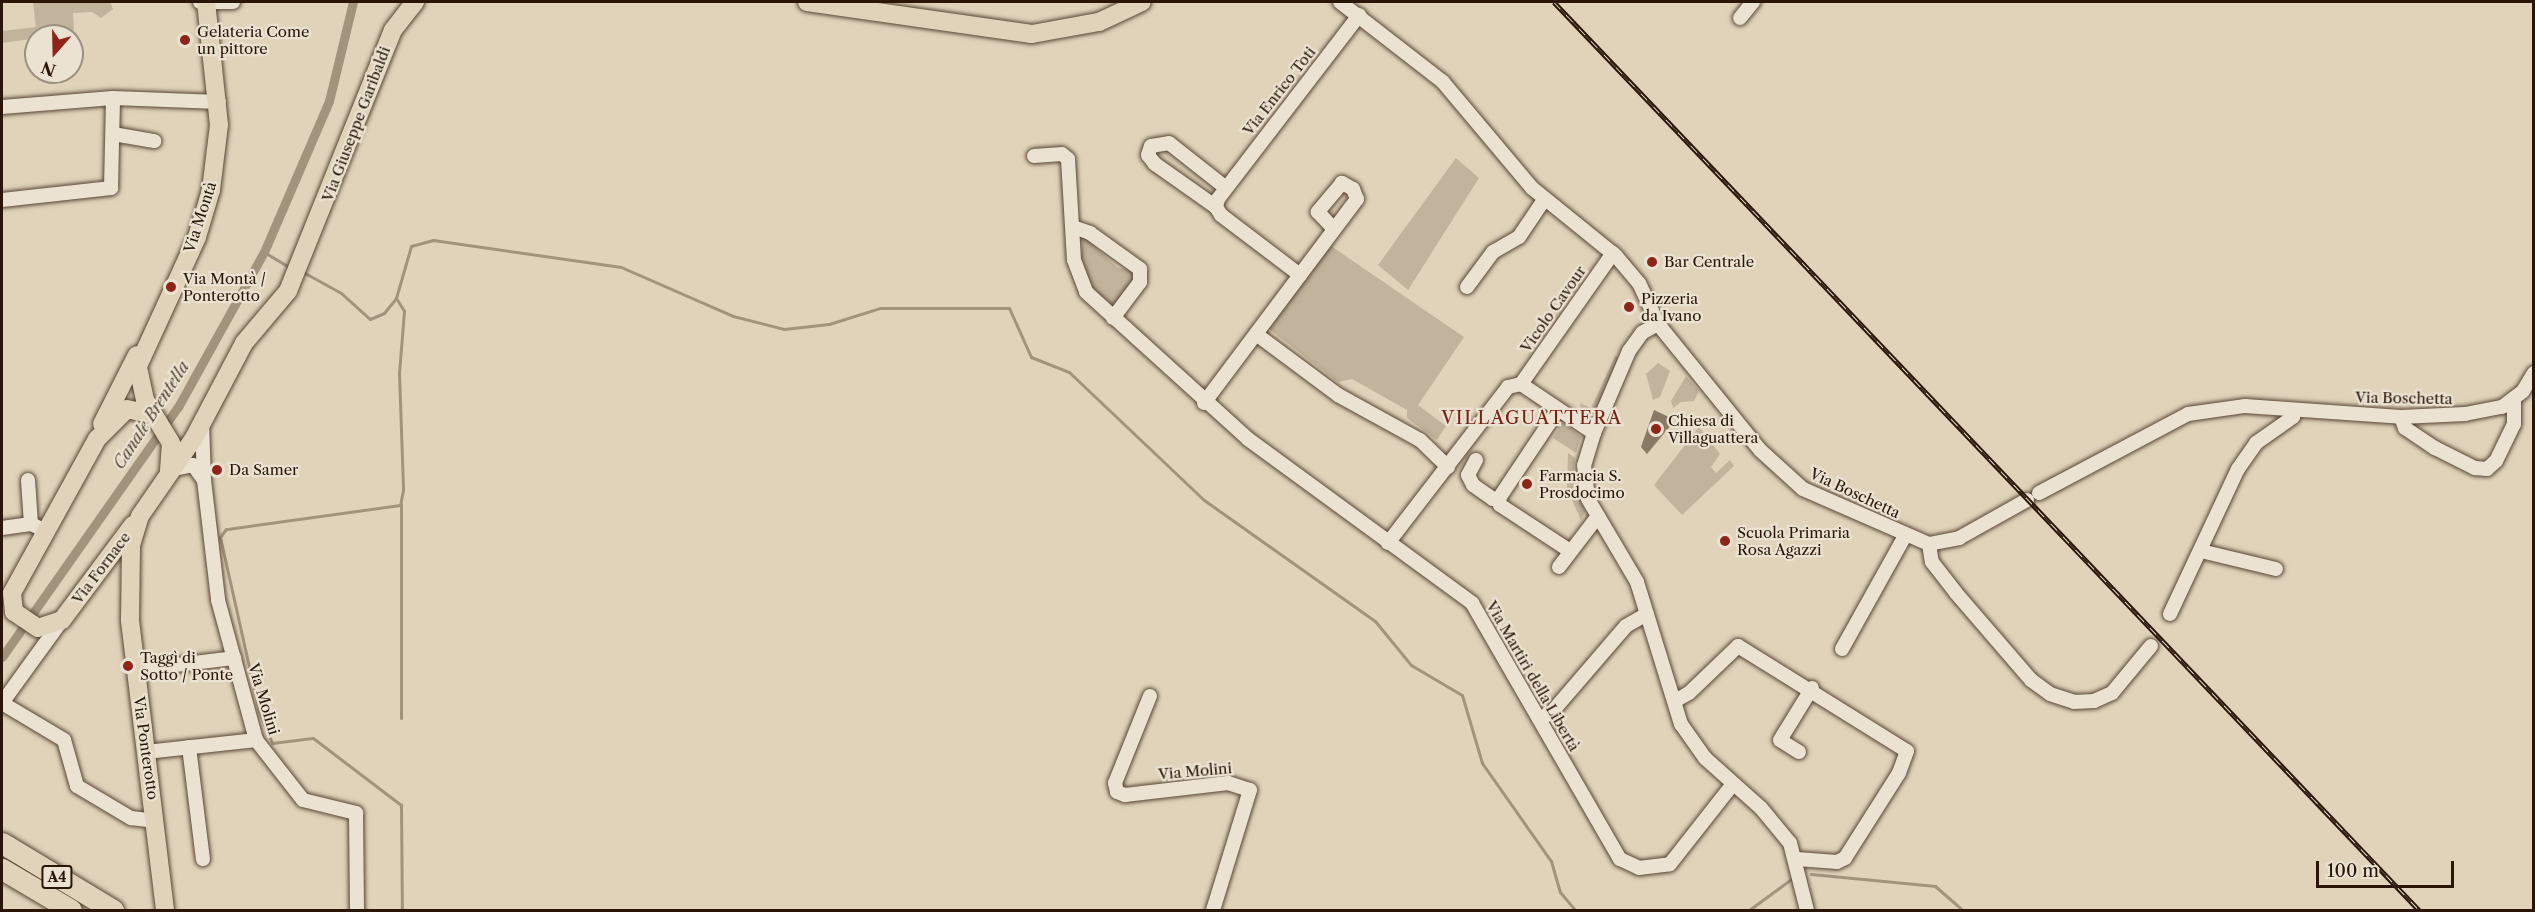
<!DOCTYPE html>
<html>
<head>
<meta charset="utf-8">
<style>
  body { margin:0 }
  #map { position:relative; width:2535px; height:912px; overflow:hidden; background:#e0d3ba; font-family:"Libre Caslon Text",serif }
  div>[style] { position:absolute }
  .green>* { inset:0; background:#c1b39c }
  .stream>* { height:3px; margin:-1.5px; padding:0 1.5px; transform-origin:1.5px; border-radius:1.5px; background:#a2937d }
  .canal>* { height:9px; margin:-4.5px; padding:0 4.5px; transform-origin:4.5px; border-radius:4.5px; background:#a2937d }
  .building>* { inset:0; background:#887864 }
  .roads { filter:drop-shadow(0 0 2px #574534) drop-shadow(0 0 2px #574534) }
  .minor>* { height:14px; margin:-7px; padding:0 7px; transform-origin:7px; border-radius:7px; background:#ebe2d2 }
  .major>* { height:18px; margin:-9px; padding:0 9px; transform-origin:9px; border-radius:9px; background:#e0d3ba }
  .highway>* { height:21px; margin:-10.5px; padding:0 10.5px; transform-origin:10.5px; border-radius:10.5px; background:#e0d3ba }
  .rail>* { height:5px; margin-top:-2.5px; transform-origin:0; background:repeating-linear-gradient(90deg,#ebe2d2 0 9px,#291607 0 18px); box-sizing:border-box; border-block:2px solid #291607 }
  .dots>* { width:16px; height:16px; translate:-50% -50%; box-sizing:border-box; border:3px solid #ebe2d2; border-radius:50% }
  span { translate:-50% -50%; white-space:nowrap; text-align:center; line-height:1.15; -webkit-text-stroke:4.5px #ebe2d2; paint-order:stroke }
  .shield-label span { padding:2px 4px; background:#ebe2d2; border:2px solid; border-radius:4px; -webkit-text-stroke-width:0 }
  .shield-label { font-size:14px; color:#291607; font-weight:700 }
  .poi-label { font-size:15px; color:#291607 }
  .left { translate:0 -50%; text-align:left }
  .street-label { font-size:15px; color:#291607 }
  .water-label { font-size:16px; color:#594836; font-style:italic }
  .quarter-label { font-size:18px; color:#7a1f14; letter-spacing:1.5px }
  .frame { position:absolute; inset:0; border:3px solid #291607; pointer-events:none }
  .north { position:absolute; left:24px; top:24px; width:60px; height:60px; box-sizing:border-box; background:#ebe2d2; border:2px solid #9d9081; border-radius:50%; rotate:200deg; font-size:16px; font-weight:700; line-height:24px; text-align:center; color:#291607 }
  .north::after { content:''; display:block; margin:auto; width:21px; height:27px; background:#8f2418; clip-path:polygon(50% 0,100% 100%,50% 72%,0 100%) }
  .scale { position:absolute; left:2316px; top:861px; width:138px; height:27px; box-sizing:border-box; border:3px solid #291607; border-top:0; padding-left:8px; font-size:18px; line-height:21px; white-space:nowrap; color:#291607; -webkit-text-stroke:4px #ebe2d2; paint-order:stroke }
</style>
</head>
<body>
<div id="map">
  <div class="green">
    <div style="clip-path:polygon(33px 2px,110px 2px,113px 9px,101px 18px,92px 12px,73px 13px,74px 33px,2px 43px,2px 31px,36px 27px)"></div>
    <div style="clip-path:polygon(1456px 158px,1479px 178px,1408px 290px,1378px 265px)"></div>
    <div style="clip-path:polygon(1083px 236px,1118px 268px,1133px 270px,1135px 278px,1114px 306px,1089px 286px,1081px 260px)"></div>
    <div style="clip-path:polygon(1331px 246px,1464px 337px,1418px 405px,1446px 426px,1437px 440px,1407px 418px,1407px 410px,1352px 379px,1338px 382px,1269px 329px)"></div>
    <div style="clip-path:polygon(1615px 356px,1620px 357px,1594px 413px,1582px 418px,1580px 403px,1591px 408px)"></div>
    <div style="clip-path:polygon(1658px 363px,1670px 371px,1660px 397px,1653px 400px,1646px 374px)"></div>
    <div style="clip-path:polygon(1686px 376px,1699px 391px,1694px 401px,1681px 402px,1673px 408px,1671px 401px)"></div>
    <div style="clip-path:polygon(1563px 423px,1581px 437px,1576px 453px,1553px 438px,1559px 429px,1555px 426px)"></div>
    <div style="clip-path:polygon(1699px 427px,1720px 454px,1711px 467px,1716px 473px,1730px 460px,1734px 466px,1682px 515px,1654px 485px)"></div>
    <div style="clip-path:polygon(1568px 453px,1575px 458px,1573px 481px,1585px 511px,1581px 520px,1567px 489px)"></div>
  </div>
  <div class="stream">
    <div style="left:264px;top:252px;width:31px;rotate:31deg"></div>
    <div style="left:303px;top:272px;width:43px;rotate:28.9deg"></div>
    <div style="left:341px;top:293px;width:39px;rotate:42deg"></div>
    <div style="left:370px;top:319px;width:15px;rotate:-23deg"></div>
    <div style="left:384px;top:313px;width:19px;rotate:-51deg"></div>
    <div style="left:396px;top:298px;width:54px;rotate:-73.9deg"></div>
    <div style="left:411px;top:246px;width:23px;rotate:-15deg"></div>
    <div style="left:433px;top:240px;width:190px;rotate:8.2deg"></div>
    <div style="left:621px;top:267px;width:122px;rotate:23.6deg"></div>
    <div style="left:733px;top:316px;width:53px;rotate:14.3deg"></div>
    <div style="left:784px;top:329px;width:45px;rotate:-6.3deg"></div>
    <div style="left:829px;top:324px;width:53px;rotate:-17.4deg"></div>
    <div style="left:880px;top:308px;width:129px"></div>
    <div style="left:1009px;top:308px;width:54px;rotate:65.8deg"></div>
    <div style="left:1031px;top:357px;width:41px;rotate:21.5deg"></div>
    <div style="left:1069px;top:372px;width:186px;rotate:43.5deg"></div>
    <div style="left:1204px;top:500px;width:209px;rotate:35.3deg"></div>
    <div style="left:1375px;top:621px;width:57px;rotate:50.7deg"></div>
    <div style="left:1411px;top:665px;width:59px;rotate:30.5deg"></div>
    <div style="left:1462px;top:695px;width:71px;rotate:73.6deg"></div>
    <div style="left:1482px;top:763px;width:120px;rotate:54.9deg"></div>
    <div style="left:1551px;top:861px;width:32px;rotate:74deg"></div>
    <div style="left:1560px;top:892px;width:23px;rotate:50deg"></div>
    <div style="left:396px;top:298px;width:15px;rotate:58deg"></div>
    <div style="left:404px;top:311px;width:62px;rotate:94.6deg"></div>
    <div style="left:399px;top:373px;width:117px;rotate:88deg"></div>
    <div style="left:403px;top:490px;width:15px;rotate:101deg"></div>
    <div style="left:400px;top:505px;width:176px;rotate:172.1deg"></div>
    <div style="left:226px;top:529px;width:10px;rotate:127deg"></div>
    <div style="left:220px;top:537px;width:179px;rotate:77.4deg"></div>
    <div style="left:259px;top:712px;width:34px;rotate:67deg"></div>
    <div style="left:272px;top:743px;width:41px;rotate:-7deg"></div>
    <div style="left:313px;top:738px;width:111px;rotate:37.3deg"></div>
    <div style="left:401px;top:805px;width:105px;rotate:89.5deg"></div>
    <div style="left:401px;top:504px;width:214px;rotate:90deg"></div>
    <div style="left:1811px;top:874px;width:125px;rotate:5.5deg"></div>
    <div style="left:1935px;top:886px;width:37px;rotate:41deg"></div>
    <div style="left:1749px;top:910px;width:56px;rotate:-36.3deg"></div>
  </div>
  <div class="canal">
    <div style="left:2px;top:657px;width:306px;rotate:-54.9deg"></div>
    <div style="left:178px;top:407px;width:177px;rotate:-61deg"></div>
    <div style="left:264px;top:252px;width:164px;rotate:-66.7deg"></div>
    <div style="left:329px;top:101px;width:102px;rotate:-76.4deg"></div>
  </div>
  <div class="building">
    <div style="clip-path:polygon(1654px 410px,1671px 418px,1671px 425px,1647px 454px,1641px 447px)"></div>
  </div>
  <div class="roads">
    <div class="minor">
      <div style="left:200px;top:2px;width:33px"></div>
      <div style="left:1340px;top:2px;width:130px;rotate:37.8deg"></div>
      <div style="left:1443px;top:82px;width:138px;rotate:50deg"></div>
      <div style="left:1532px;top:188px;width:108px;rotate:39deg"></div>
      <div style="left:1616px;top:256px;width:35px;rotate:50deg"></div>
      <div style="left:1639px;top:283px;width:45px;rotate:65.1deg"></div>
      <div style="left:1658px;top:324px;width:162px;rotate:51deg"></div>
      <div style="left:1760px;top:450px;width:58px;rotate:42.2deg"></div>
      <div style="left:1803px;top:489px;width:137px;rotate:23.6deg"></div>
      <div style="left:1929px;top:544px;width:31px;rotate:-11deg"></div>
      <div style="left:1959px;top:538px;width:78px;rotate:-29.2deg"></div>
      <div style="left:1740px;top:18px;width:21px;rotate:-51deg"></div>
      <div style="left:2px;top:107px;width:111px;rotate:-4.6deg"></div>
      <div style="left:113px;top:98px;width:106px;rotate:2.2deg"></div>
      <div style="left:113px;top:134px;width:42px;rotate:9.7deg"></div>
      <div style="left:1034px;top:156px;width:28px;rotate:-4deg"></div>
      <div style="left:1062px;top:154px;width:8px;rotate:40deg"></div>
      <div style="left:1068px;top:159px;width:101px;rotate:86.6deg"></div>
      <div style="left:1074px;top:260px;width:34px;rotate:69deg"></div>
      <div style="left:1086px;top:292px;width:219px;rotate:42.2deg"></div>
      <div style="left:1248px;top:439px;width:278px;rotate:36.2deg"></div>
      <div style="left:1472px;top:603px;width:296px;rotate:60deg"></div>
      <div style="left:1620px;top:859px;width:21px;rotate:25deg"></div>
      <div style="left:1639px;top:868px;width:31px;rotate:-7deg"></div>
      <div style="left:1670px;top:864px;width:102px;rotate:-51.8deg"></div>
      <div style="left:2px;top:200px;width:110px;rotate:-6.3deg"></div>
      <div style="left:111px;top:188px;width:90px;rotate:-88.7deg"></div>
      <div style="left:1216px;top:207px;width:75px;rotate:-144.8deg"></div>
      <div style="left:1155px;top:164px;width:11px;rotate:-128deg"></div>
      <div style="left:1148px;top:155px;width:9px;rotate:-72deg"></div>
      <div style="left:1151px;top:146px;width:18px;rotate:-9deg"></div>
      <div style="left:1169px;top:143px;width:71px;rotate:38.2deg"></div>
      <div style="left:1073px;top:227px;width:18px;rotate:19deg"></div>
      <div style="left:1090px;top:233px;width:62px;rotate:35.8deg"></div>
      <div style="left:1140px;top:269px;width:13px;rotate:90deg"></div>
      <div style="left:1140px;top:282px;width:45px;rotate:126.9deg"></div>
      <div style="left:1300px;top:275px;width:95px;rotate:-53.1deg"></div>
      <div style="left:1357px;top:199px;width:11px;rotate:-112deg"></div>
      <div style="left:1353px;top:189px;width:13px;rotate:-151deg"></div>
      <div style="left:1342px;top:183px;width:38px;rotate:130deg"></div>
      <div style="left:1318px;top:212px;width:23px;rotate:47deg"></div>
      <div style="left:1467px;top:287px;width:44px;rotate:-53.4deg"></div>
      <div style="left:1493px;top:252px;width:30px;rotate:-30deg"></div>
      <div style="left:1519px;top:237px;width:45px;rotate:-56deg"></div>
      <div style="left:1658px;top:324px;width:18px;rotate:151deg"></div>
      <div style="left:1642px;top:333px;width:22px;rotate:126deg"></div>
      <div style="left:1629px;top:351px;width:89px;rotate:113.1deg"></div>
      <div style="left:1594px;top:433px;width:34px;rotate:107deg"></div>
      <div style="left:1584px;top:465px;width:34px;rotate:83deg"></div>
      <div style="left:1588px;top:499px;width:96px;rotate:59.4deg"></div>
      <div style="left:1637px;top:582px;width:149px;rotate:72.8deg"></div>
      <div style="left:1681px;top:724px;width:42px;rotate:54.8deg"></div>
      <div style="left:1705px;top:758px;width:75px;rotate:41.8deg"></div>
      <div style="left:1761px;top:808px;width:45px;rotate:50.4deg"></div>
      <div style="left:1790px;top:843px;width:69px;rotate:75.8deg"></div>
      <div style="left:1256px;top:334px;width:102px;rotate:36.6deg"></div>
      <div style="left:1338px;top:395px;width:94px;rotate:28.8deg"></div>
      <div style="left:1420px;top:440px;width:39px;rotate:44deg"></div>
      <div style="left:1521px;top:384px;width:160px;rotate:-54.9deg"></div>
      <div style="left:1204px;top:403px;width:160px;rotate:-53.1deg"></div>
      <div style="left:1300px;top:275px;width:99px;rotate:-142.8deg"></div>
      <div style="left:1221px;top:215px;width:9px;rotate:-122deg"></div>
      <div style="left:1216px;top:207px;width:8px;rotate:-76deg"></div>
      <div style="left:1218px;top:199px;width:232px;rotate:-52.5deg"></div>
      <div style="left:1558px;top:410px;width:106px;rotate:123.8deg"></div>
      <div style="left:1499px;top:498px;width:7px;rotate:82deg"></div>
      <div style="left:1500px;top:505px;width:84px;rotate:33.3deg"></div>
      <div style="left:2401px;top:417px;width:12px;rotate:70deg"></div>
      <div style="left:2405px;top:428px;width:36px;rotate:34deg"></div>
      <div style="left:2435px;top:448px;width:45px;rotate:26.6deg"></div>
      <div style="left:2475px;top:468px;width:12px;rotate:5deg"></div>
      <div style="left:2487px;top:469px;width:12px;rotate:-42deg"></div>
      <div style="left:2496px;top:461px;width:41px;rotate:-64.1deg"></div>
      <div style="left:2514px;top:424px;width:25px;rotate:-90deg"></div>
      <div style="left:1476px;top:460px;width:17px;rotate:118deg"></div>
      <div style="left:1468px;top:475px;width:11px;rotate:63deg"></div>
      <div style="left:1473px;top:485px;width:24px;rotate:35deg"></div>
      <div style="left:1493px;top:499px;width:6px;rotate:-9deg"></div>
      <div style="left:174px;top:469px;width:19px;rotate:-12deg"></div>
      <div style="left:193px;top:465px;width:19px;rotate:54deg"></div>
      <div style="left:204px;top:480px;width:57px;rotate:-92deg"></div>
      <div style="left:28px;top:480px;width:44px;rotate:86.1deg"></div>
      <div style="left:204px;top:480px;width:121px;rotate:83.3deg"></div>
      <div style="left:218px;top:600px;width:145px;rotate:74.8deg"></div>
      <div style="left:256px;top:740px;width:76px;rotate:51.9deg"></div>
      <div style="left:303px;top:800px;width:55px;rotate:13.8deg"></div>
      <div style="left:356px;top:813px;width:97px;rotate:89.4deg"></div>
      <div style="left:2039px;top:493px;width:169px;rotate:-27.9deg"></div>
      <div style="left:2188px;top:414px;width:58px;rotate:-8deg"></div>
      <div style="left:2245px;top:406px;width:156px;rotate:4deg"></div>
      <div style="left:2401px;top:417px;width:64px;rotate:-2.7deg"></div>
      <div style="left:2465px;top:414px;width:38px;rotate:-11deg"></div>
      <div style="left:2502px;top:407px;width:26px;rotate:-37deg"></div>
      <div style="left:2523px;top:391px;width:21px;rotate:-59deg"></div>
      <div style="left:2px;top:528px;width:29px;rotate:-8deg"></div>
      <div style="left:31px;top:524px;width:17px;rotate:25deg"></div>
      <div style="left:1388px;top:543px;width:197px;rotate:-52.4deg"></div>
      <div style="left:1508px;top:387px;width:13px;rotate:-13deg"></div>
      <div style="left:1521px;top:384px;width:88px;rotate:33.9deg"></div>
      <div style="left:1929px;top:544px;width:18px;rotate:81deg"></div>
      <div style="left:1932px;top:562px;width:39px;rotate:52deg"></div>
      <div style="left:1956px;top:593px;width:115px;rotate:49.2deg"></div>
      <div style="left:2031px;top:680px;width:24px;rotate:36deg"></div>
      <div style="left:2050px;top:694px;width:25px;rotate:18deg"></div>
      <div style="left:2074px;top:702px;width:20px;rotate:-3deg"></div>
      <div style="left:2094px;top:701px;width:20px;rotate:-24deg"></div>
      <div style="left:2112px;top:693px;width:61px;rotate:-50.3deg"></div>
      <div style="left:2201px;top:551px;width:77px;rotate:13.5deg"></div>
      <div style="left:1559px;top:567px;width:64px;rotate:-52.6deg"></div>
      <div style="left:2170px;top:614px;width:160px;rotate:-64.9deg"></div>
      <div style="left:2238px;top:469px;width:32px;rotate:-55deg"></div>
      <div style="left:2256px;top:443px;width:45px;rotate:-35.1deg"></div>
      <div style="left:2293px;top:417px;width:7px;rotate:-74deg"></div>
      <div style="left:1842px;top:649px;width:129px;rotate:-60.9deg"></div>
      <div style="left:135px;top:670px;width:100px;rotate:-6.9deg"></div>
      <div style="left:1150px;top:696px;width:94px;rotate:111.9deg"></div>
      <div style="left:1115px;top:783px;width:9px;rotate:77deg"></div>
      <div style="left:1117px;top:792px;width:9px;rotate:21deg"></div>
      <div style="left:1125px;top:795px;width:104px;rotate:-6.6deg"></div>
      <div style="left:1228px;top:783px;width:23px;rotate:18deg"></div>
      <div style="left:1250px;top:790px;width:126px;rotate:107.1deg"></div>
      <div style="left:1675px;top:701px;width:16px;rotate:-30deg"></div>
      <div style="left:1689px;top:693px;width:68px;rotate:-43.8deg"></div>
      <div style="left:1738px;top:646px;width:199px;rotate:31.9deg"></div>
      <div style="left:1907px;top:751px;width:23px;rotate:110deg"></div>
      <div style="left:1899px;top:773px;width:101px;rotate:122.4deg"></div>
      <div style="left:1845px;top:858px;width:9px;rotate:153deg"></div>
      <div style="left:1837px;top:862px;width:40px;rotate:-175.7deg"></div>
      <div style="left:2px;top:703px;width:72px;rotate:30.8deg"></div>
      <div style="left:64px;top:740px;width:48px;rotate:74.2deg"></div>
      <div style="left:77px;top:786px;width:63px;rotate:30.7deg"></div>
      <div style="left:131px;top:818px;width:25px;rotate:7deg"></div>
      <div style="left:2px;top:703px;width:102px;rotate:-54.1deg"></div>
      <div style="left:1539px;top:719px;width:15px;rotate:-28deg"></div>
      <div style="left:1552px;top:712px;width:113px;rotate:-49.3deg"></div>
      <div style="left:1626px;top:626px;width:24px;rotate:-30deg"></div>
      <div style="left:189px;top:747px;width:113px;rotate:82.9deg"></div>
      <div style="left:146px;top:752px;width:111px;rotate:-6.2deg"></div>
      <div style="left:1799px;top:752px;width:22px;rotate:-148deg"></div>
      <div style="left:1780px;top:740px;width:61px;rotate:-58.4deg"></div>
    </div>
    <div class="major">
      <div style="left:807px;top:2px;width:227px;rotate:8.1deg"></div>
      <div style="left:1032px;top:34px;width:68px;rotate:-10.2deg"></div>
      <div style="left:1099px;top:22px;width:47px;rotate:-24.9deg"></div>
      <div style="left:102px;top:424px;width:77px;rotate:-63.1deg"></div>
      <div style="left:169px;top:471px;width:28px;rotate:-86deg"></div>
      <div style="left:171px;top:443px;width:50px;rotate:-121.2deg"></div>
      <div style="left:145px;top:400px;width:35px;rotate:-102deg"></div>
      <div style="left:138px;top:366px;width:142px;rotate:-65.4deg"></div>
      <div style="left:197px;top:237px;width:49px;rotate:-73.4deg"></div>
      <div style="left:211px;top:190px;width:65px;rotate:-83deg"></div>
      <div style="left:219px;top:125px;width:124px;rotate:-96deg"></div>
      <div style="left:133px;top:525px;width:119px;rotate:126.8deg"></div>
      <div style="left:62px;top:620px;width:25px;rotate:162deg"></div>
      <div style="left:38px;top:628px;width:29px;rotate:-146deg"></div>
      <div style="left:14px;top:612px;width:19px;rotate:-96deg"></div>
      <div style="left:12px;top:593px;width:176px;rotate:-61.1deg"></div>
      <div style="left:97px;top:439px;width:42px;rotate:-45deg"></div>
      <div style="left:127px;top:409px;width:26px;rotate:13deg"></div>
      <div style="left:165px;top:910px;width:292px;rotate:-96.9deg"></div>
      <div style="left:130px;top:620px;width:75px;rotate:-89.2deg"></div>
      <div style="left:131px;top:545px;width:30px;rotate:-73deg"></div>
      <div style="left:140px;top:516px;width:95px;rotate:-55.3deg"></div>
      <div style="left:194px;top:438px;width:107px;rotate:-62.2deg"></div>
      <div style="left:244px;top:343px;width:68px;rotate:-49.8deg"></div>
      <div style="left:288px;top:291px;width:281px;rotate:-68.1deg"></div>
      <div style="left:393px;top:30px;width:36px;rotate:-52deg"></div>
    </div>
    <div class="highway">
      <div style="left:2px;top:843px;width:130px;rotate:31.1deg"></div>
      <div style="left:2px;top:869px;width:80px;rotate:30.7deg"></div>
    </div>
  </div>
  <div class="rail">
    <div style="left:1554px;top:2px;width:1254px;rotate:46.39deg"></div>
  </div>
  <div class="dots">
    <div style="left:185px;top:40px;background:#8f2418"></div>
    <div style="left:1652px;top:262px;background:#8f2418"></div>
    <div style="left:171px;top:287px;background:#8f2418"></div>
    <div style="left:1629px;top:307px;background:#8f2418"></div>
    <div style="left:1656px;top:429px;background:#8f2418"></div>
    <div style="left:217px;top:470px;background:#8f2418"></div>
    <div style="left:1527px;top:484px;background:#8f2418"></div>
    <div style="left:1725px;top:541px;background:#8f2418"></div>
    <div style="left:128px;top:666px;background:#8f2418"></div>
  </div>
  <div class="shield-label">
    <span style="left:57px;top:877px">A4</span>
  </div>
  <div class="poi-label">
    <span class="left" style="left:197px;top:40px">Gelateria Come<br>un pittore</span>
    <span class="left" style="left:1664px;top:262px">Bar Centrale</span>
    <span class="left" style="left:183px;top:287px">Via Montà /<br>Ponterotto</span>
    <span class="left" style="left:1641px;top:307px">Pizzeria<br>da Ivano</span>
    <span class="left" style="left:1668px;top:429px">Chiesa di<br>Villaguattera</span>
    <span class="left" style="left:229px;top:470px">Da Samer</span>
    <span class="left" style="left:1539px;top:484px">Farmacia S.<br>Prosdocimo</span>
    <span class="left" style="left:1737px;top:541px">Scuola Primaria<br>Rosa Agazzi</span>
    <span class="left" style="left:140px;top:666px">Taggì di<br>Sotto / Ponte</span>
  </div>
  <div class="street-label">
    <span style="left:1279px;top:91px;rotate:-52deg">Via Enrico Toti</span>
    <span style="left:356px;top:124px;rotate:-69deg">Via Giuseppe Garibaldi</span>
    <span style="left:200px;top:217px;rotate:-72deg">Via Montà</span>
    <span style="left:1553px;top:309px;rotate:-55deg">Vicolo Cavour</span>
    <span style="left:2404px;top:398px;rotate:1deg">Via Boschetta</span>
    <span style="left:1855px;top:493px;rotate:25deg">Via Boschetta</span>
    <span style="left:101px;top:568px;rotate:-53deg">Via Fornace</span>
    <span style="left:1533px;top:676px;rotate:60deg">Via Martiri della Libertà</span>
    <span style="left:264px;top:699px;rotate:73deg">Via Molini</span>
    <span style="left:146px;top:748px;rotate:82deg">Via Ponterotto</span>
    <span style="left:1195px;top:771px;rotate:-5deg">Via Molini</span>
  </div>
  <div class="water-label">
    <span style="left:151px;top:415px;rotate:-57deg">Canale Brentella</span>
  </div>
  <div class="quarter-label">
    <span style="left:1532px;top:418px">VILLAGUATTERA</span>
  </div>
  <div class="frame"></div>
  <div class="north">N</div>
  <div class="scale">100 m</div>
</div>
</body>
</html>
